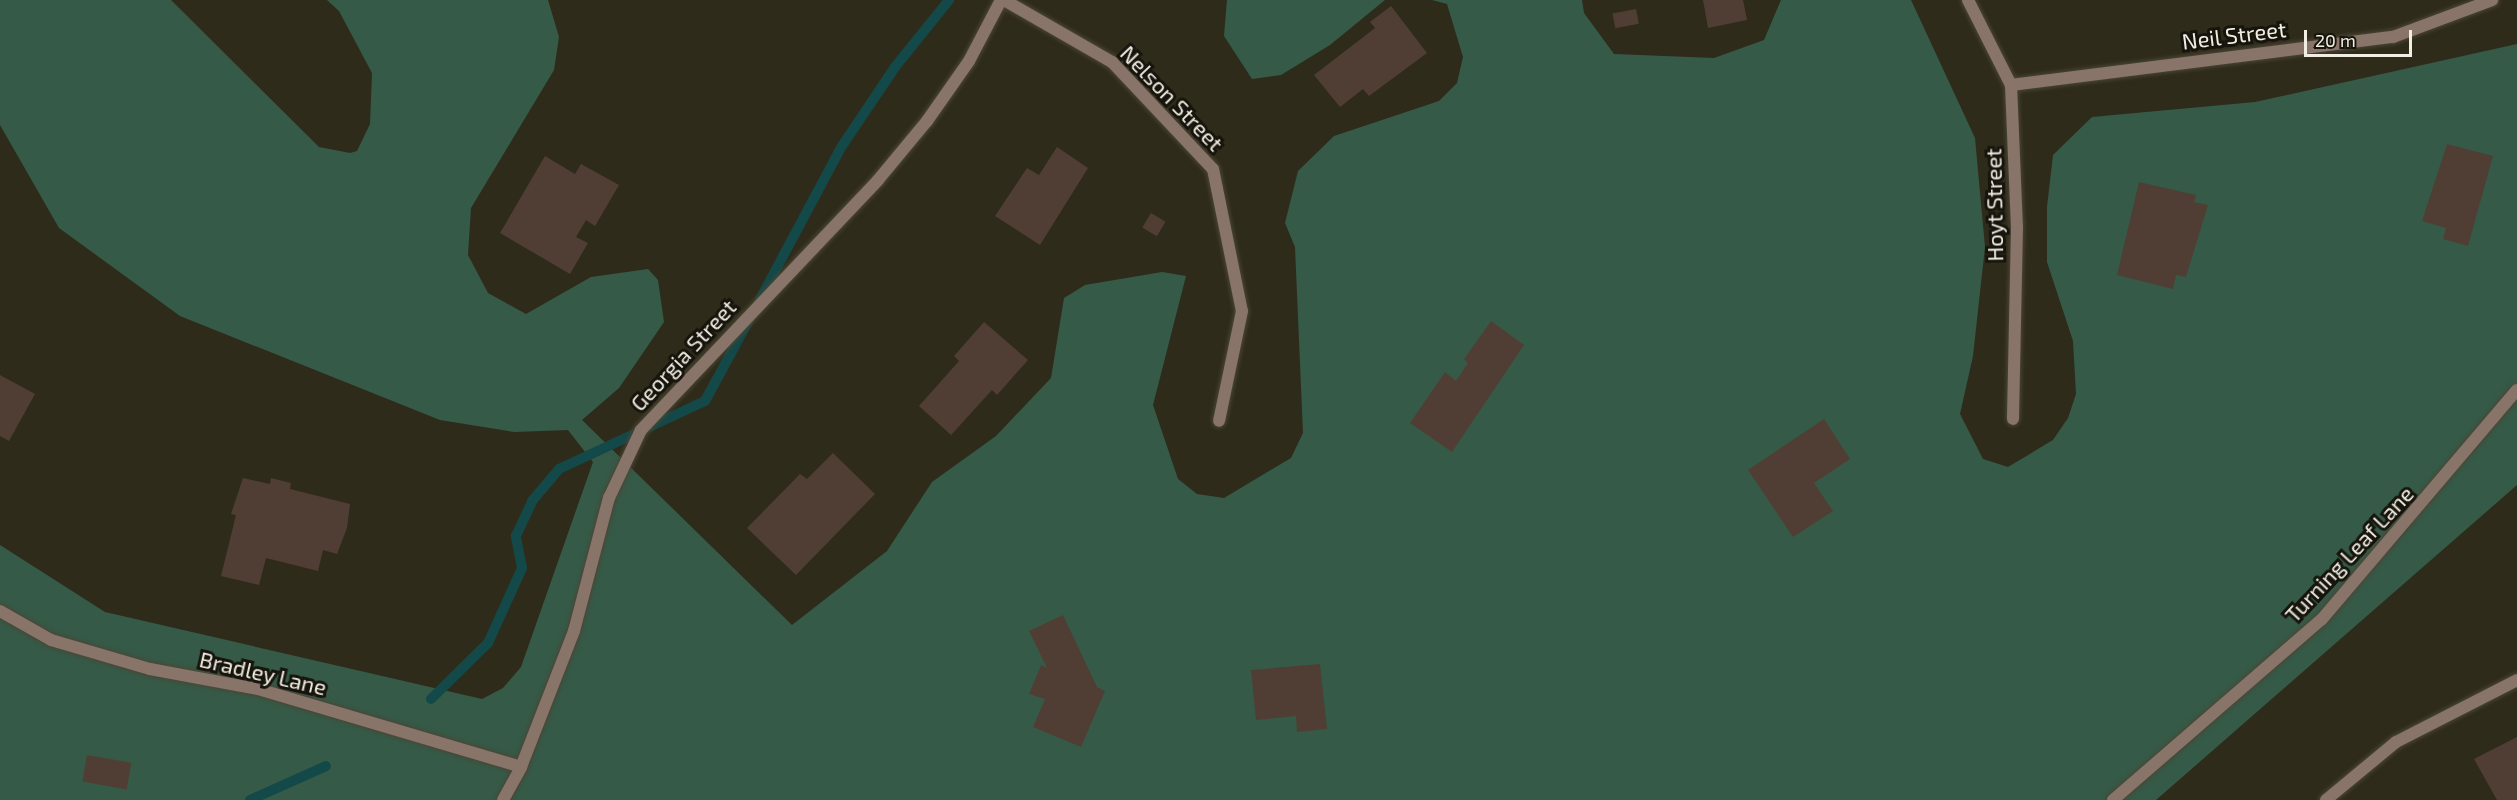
<!DOCTYPE html>
<html>
<head>
<meta charset="utf-8">
<style>
  body { margin:0 }
  #map { position:relative; width:2517px; height:800px; overflow:hidden; background:#2f2b1a; font-family:"Exo 2",sans-serif }
  div>[style] { position:absolute }
  .green>* { inset:0; background:#355b48 }
  .stream>* { height:10px; margin:-5px; padding:0 5px; transform-origin:5px; border-radius:5px; background:#134949 }
  .building>* { inset:0; background:#503e34; transform-origin:0 0 }
  .roads { filter:drop-shadow(0 0 2px #4a4636) drop-shadow(0 0 2px #4a4636) }
  .street>* { height:12px; margin:-6px; padding:0 6px; transform-origin:6px; border-radius:6px; background:#89746a }
  span { translate:-50% -50%; white-space:nowrap; text-align:center; line-height:1.15; -webkit-text-stroke:6px #16140c; paint-order:stroke }
  .street-label { font-size:22px; color:#f1eee3 }
  .scale { position:absolute; left:2304px; top:30px; width:108px; height:27px; box-sizing:border-box; border:3px solid #f1eee3; border-top:0; padding-left:8px; font-size:18px; line-height:21px; white-space:nowrap; color:#f1eee3; -webkit-text-stroke:4px #16140c; paint-order:stroke }
</style>
</head>
<body>
<div id="map">
  <div class="green">
    <div style="clip-path:polygon(0 0,171px 0,319px 147px,350px 153px,357px 151px,370px 124px,372px 73px,339px 11px,327px 0,548px 0,559px 37px,554px 70px,471px 208px,468px 255px,488px 293px,526px 314px,591px 277px,648px 269px,658px 280px,664px 322px,619px 388px,582px 420px,792px 625px,887px 551px,932px 482px,996px 436px,1051px 378px,1064px 298px,1085px 285px,1162px 272px,1186px 276px,1153px 405px,1178px 479px,1197px 494px,1224px 498px,1291px 458px,1303px 433px,1295px 247px,1285px 223px,1298px 171px,1334px 136px,1439px 101px,1457px 83px,1463px 57px,1447px 4px,1432px 0,1582px 0,1584px 13px,1614px 54px,1714px 58px,1764px 40px,1781px 0,1911px 0,1975px 138px,1985px 247px,1973px 356px,1960px 414px,1983px 459px,2008px 467px,2053px 440px,2068px 418px,2076px 394px,2073px 341px,2047px 262px,2047px 207px,2053px 155px,2092px 117px,2255px 102px,2517px 44px,2517px 485px,2156px 800px,0 800px,0 545px,105px 612px,482px 699px,503px 688px,521px 667px,593px 462px,568px 430px,514px 432px,440px 420px,180px 316px,59px 228px,0 125px)"></div>
    <div style="clip-path:polygon(1227px 0,1385px 0,1330px 45px,1281px 75px,1252px 79px,1224px 36px)"></div>
  </div>
  <div class="stream">
    <div style="left:758px;top:303px;width:178px;rotate:-61.9deg"></div>
    <div style="left:842px;top:146px;width:95px;rotate:-56.1deg"></div>
    <div style="left:895px;top:67px;width:86px;rotate:-51.1deg"></div>
    <div style="left:431px;top:699px;width:80px;rotate:-44.5deg"></div>
    <div style="left:488px;top:643px;width:82px;rotate:-65.6deg"></div>
    <div style="left:522px;top:568px;width:33px;rotate:-101deg"></div>
    <div style="left:516px;top:536px;width:38px;rotate:-65deg"></div>
    <div style="left:532px;top:501px;width:42px;rotate:-49.8deg"></div>
    <div style="left:559px;top:469px;width:161px;rotate:-25deg"></div>
    <div style="left:705px;top:401px;width:92px;rotate:-61.5deg"></div>
    <div style="left:250px;top:800px;width:83px;rotate:-24.1deg"></div>
  </div>
  <div class="building">
    <div style="clip-path:polygon(1703px 0,1743px 0,1747px 20px,1708px 28px)"></div>
    <div style="clip-path:polygon(1391px 6px,1427px 53px,1369px 96px,1363px 89px,1340px 107px,1314px 75px,1375px 28px,1370px 22px)"></div>
    <div style="left:1636px;top:9px;width:15px;height:24px;rotate:79deg"></div>
    <div style="clip-path:polygon(2447px 144px,2493px 156px,2468px 246px,2443px 239px,2446px 228px,2422px 221px)"></div>
    <div style="clip-path:polygon(1057px 147px,1088px 168px,1040px 245px,995px 216px,1027px 168px,1039px 175px)"></div>
    <div style="clip-path:polygon(545px 156px,575px 174px,581px 164px,619px 185px,595px 226px,586px 220px,576px 237px,588px 243px,570px 274px,500px 233px)"></div>
    <div style="clip-path:polygon(2139px 182px,2196px 195px,2194px 202px,2208px 205px,2186px 277px,2176px 275px,2173px 289px,2117px 275px)"></div>
    <div style="left:1151px;top:213px;width:17px;height:17px;rotate:31deg"></div>
    <div style="clip-path:polygon(1491px 321px,1524px 345px,1452px 452px,1410px 423px,1445px 372px,1456px 381px,1468px 363px,1464px 359px)"></div>
    <div style="clip-path:polygon(984px 322px,1028px 360px,997px 395px,992px 390px,951px 435px,919px 406px,959px 361px,954px 356px)"></div>
    <div style="clip-path:polygon(0 375px,35px 394px,9px 441px,0 436px)"></div>
    <div style="clip-path:polygon(1824px 419px,1850px 459px,1814px 483px,1833px 511px,1793px 537px,1748px 470px)"></div>
    <div style="clip-path:polygon(833px 453px,875px 494px,796px 575px,747px 528px,800px 474px,807px 479px)"></div>
    <div style="clip-path:polygon(243px 478px,270px 484px,271px 478px,291px 483px,290px 489px,350px 504px,347px 528px,337px 554px,323px 550px,318px 571px,266px 558px,259px 585px,221px 576px,236px 515px,231px 514px)"></div>
    <div style="clip-path:polygon(1063px 615px,1097px 687px,1105px 691px,1081px 747px,1033px 727px,1045px 699px,1029px 694px,1041px 665px,1047px 668px,1029px 631px)"></div>
    <div style="clip-path:polygon(1320px 664px,1327px 729px,1297px 732px,1296px 716px,1256px 720px,1251px 670px)"></div>
    <div style="clip-path:polygon(2517px 737px,2517px 800px,2497px 800px,2474px 759px)"></div>
    <div style="left:87px;top:755px;width:45px;height:27px;rotate:10deg"></div>
  </div>
  <div class="roads">
    <div class="street">
      <div style="left:1004px;top:0;width:125px;rotate:29.9deg"></div>
      <div style="left:1112px;top:62px;width:147px;rotate:46.7deg"></div>
      <div style="left:1213px;top:169px;width:145px;rotate:78.5deg"></div>
      <div style="left:1242px;top:311px;width:112px;rotate:101.8deg"></div>
      <div style="left:1968px;top:0;width:95px;rotate:63.2deg"></div>
      <div style="left:2011px;top:85px;width:142px;rotate:87.6deg"></div>
      <div style="left:2017px;top:227px;width:192px;rotate:91.2deg"></div>
      <div style="left:2011px;top:85px;width:385px;rotate:-7.2deg"></div>
      <div style="left:2393px;top:37px;width:106px;rotate:-20.5deg"></div>
      <div style="left:0;top:611px;width:59px;rotate:29.6deg"></div>
      <div style="left:51px;top:640px;width:103px;rotate:16.3deg"></div>
      <div style="left:150px;top:669px;width:110px;rotate:10.5deg"></div>
      <div style="left:258px;top:689px;width:274px;rotate:16.5deg"></div>
      <div style="left:503px;top:800px;width:38px;rotate:-61deg"></div>
      <div style="left:521px;top:767px;width:146px;rotate:-68.7deg"></div>
      <div style="left:574px;top:631px;width:138px;rotate:-75.3deg"></div>
      <div style="left:609px;top:498px;width:75px;rotate:-64.8deg"></div>
      <div style="left:641px;top:430px;width:344px;rotate:-46.5deg"></div>
      <div style="left:878px;top:180px;width:77px;rotate:-50.3deg"></div>
      <div style="left:927px;top:121px;width:73px;rotate:-55deg"></div>
      <div style="left:969px;top:61px;width:69px;rotate:-62.3deg"></div>
      <div style="left:2113px;top:800px;width:276px;rotate:-40.9deg"></div>
      <div style="left:2322px;top:619px;width:301px;rotate:-49.6deg"></div>
      <div style="left:2326px;top:800px;width:91px;rotate:-39.6deg"></div>
      <div style="left:2396px;top:742px;width:136px;rotate:-27.1deg"></div>
    </div>
  </div>
  <div class="street-label">
    <span style="left:2234px;top:35px;rotate:-7deg">Neil Street</span>
    <span style="left:1172px;top:98px;rotate:46deg">Nelson Street</span>
    <span style="left:1994px;top:205px;rotate:-91deg">Hoyt Street</span>
    <span style="left:683px;top:355px;rotate:-47deg">Georgia Street</span>
    <span style="left:2349px;top:554px;rotate:-47deg">Turning Leaf Lane</span>
    <span style="left:263px;top:673px;rotate:13deg">Bradley Lane</span>
  </div>
  <div class="scale">20 m</div>
</div>
</body>
</html>
